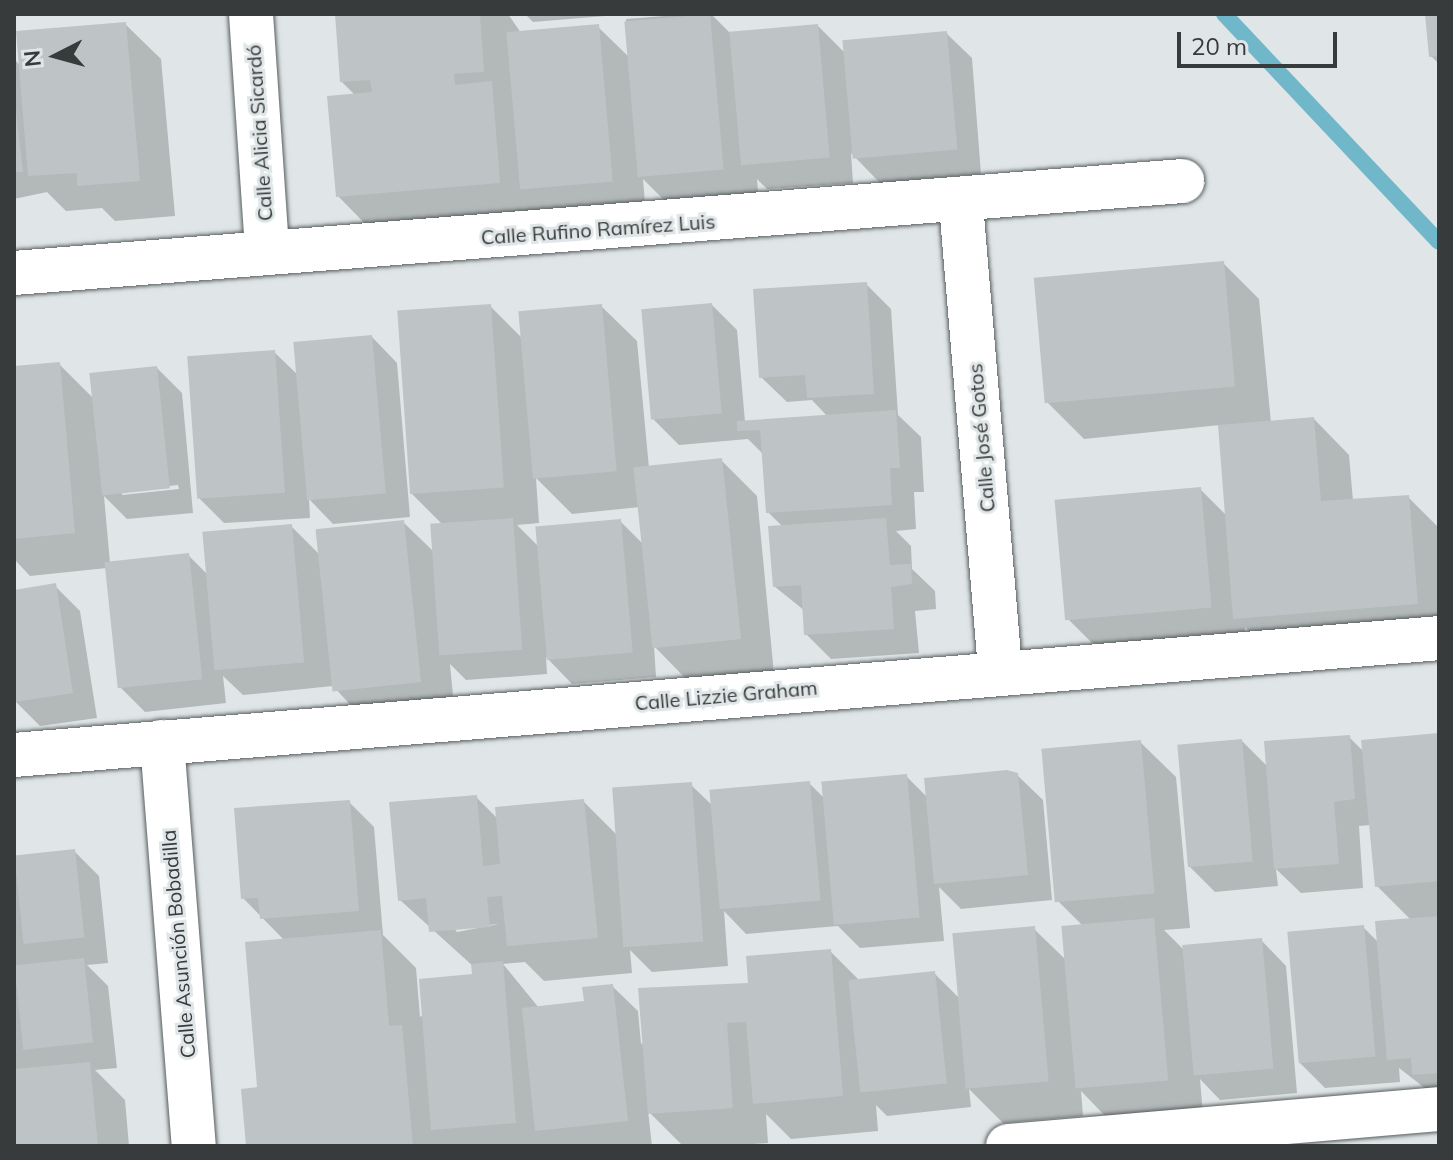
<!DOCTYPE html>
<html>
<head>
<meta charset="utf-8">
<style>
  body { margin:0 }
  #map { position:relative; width:1453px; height:1160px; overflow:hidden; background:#e0e6e7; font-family:Mulish,sans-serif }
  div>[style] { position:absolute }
  .shadow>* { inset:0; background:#0003 }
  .stream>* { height:16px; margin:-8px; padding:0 8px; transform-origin:8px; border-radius:8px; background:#70b7c9 }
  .building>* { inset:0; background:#bec4c5; transform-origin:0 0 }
  .roads { filter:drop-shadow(0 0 2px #585d5f) drop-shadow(0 0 2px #585d5f) }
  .minor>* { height:44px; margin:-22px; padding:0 22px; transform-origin:22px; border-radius:22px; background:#fff }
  span { translate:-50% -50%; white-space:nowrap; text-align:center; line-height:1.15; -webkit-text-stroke:6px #e0e6e7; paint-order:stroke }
  .street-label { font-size:20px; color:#383b3b }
  .frame { position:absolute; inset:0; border:16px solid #383b3b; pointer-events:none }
  .north { position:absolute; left:16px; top:16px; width:80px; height:80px; -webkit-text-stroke:6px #e0e6e7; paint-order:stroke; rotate:264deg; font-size:22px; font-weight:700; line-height:32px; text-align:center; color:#383b3b }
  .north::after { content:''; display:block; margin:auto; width:28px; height:36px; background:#383b3b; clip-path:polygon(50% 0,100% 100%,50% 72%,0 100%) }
  .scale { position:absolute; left:1177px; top:32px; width:160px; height:36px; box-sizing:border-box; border:4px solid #383b3b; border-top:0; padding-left:10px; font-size:24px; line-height:28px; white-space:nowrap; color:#383b3b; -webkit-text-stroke:6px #e0e6e7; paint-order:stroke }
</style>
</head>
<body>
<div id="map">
  <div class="shadow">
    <div style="clip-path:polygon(337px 14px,508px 14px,521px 33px,598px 27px,630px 58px,626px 19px,689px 14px,711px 14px,730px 33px,818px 26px,846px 54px,946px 33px,972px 58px,981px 174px,880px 183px,851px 153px,853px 183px,767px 189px,757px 179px,759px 204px,676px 212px,643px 179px,646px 216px,556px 223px,542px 208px,543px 226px,381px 240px,338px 196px,355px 95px,341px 81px)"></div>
    <div style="clip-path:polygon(525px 14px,617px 14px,617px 15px,533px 22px)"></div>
    <div style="clip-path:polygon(1427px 14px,1439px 14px,1439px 64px,1431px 56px)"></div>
    <div style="clip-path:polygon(125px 24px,161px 59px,175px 216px,115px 221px,102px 208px,66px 211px,47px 192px,14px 199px,14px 59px,20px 65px)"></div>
    <div style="clip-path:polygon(1223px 263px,1259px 299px,1271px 423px,1314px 419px,1349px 455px,1353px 501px,1408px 497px,1439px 528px,1439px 640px,1271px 653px,1245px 627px,1246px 642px,1104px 655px,1068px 619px,1200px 489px,1227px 516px,1220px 425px,1084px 439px,1048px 403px)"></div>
    <div style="clip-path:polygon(866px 284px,891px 309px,898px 415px,921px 437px,924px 492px,914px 492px,916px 529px,896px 531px,911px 546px,912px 569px,935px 591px,936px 609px,915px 611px,919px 653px,831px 659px,806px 634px,805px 611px,774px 586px,783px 527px,768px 512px,764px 455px,748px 439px,679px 445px,654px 420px,712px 305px,737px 330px,745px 422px,828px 417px,812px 400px,787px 402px,761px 377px)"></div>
    <div style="clip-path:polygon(evenodd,490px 306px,522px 338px,601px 306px,637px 341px,649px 468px,721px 460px,757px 496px,774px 674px,689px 682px,654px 646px,656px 677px,572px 684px,546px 657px,547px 674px,466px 680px,450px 664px,455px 717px,369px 725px,333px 686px,243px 695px,223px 676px,226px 703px,145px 712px,119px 686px,107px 568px,30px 576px,14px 559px,14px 368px,59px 364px,93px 398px,157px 368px,182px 393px,193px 513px,127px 519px,104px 496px,110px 563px,188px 555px,208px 575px,291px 526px,320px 555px,403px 522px,434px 552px,443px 525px,412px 494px,490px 306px,536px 478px,572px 514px,640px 507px,643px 544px,620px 521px,538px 546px,517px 525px,539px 523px,536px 478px,490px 306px,178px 485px,179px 489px,122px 495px,122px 491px,178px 485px)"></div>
    <div style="clip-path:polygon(372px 337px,397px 363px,410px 517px,333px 524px,309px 499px,310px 518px,224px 523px,199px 498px,274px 352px,298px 375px)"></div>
    <div style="clip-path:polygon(55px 586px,80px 611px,97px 718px,40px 726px,15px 701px,14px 592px)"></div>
    <div style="clip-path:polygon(1439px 735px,1439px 1099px,1399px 1068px,1400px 1082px,1325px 1088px,1300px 1063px,1363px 927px,1379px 943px,1411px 920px,1377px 886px,1371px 825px,1359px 826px,1363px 888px,1301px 893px,1276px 869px,1278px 886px,1215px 892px,1190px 867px,1242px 741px,1268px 767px,1349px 737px,1364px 752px)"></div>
    <div style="clip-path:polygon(evenodd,1140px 742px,1176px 777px,1190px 928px,1164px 930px,1185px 951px,1261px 940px,1286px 966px,1297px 1093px,1220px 1100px,1200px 1079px,1203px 1115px,1112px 1123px,1081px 1091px,1083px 1116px,1003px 1123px,969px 1089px,971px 1107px,887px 1116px,876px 1105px,878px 1131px,791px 1139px,766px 1114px,768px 1143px,724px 1146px,683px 1146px,648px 1111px,652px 1146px,248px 1146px,285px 941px,243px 898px,349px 802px,374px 827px,383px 935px,416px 968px,420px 1017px,475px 976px,474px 967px,400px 900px,476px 797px,498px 819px,583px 801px,618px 836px,691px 785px,713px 806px,809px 783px,824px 798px,906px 776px,928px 798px,1017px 775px,1043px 800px,1052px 900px,961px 909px,939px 887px,944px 941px,860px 948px,838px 926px,746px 934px,724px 911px,728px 966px,652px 972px,630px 950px,632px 973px,544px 981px,525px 962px,503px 964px,539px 1008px,586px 1003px,612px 986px,638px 1011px,641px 1044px,830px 951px,860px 981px,934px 973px,960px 999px,1034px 929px,1066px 960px,1083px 926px,1058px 901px,1140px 742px,499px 924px,457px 932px,454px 928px,499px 924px)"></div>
    <div style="clip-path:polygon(74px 851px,99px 876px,108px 963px,87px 965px,108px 986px,117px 1068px,95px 1070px,125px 1100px,129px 1146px,14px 1146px,14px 857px)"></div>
  </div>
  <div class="stream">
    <div style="left:1224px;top:14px;width:313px;rotate:46.7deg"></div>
  </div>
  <div class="building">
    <div style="clip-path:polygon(335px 14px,480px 14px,484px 72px,454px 74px,455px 85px,492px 81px,500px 183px,336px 197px,327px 96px,372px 92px,370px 80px,340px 82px)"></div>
    <div style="left:710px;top:14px;width:156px;height:86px;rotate:85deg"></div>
    <div style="clip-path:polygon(1425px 14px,1439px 14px,1439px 56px,1429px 57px)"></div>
    <div style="clip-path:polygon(126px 22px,140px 181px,77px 186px,77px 173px,28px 176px,16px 31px)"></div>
    <div style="left:599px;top:24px;width:158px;height:93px;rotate:85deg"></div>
    <div style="left:818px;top:24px;width:134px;height:89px;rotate:85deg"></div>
    <div style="left:947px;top:31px;width:119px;height:105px;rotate:85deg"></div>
    <div style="clip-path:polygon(14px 93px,23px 172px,14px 172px)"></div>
    <div style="left:1224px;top:261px;width:126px;height:191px;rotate:85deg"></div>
    <div style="clip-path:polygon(867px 282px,874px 394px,807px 398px,805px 375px,759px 378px,753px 289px)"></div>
    <div style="left:712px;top:303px;width:111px;height:71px;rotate:85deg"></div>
    <div style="left:491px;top:304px;width:184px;height:94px;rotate:86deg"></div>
    <div style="left:602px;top:304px;width:168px;height:84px;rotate:85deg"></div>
    <div style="left:372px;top:335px;width:159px;height:79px;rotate:85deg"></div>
    <div style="left:275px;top:350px;width:143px;height:88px;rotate:86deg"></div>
    <div style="clip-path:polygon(60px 362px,75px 533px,14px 539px,14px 366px)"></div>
    <div style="left:157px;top:366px;width:123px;height:68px;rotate:84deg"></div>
    <div style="clip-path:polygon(896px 410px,900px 468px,890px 468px,892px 505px,766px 513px,760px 430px,737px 431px,737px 421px)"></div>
    <div style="clip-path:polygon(1314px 417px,1321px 501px,1409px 495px,1418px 604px,1233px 619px,1218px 425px)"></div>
    <div style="left:722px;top:458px;width:182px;height:89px;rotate:84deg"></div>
    <div style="left:1201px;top:487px;width:121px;height:147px;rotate:85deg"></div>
    <div style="left:513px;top:518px;width:132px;height:83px;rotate:86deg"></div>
    <div style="clip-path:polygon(886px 518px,890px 565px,911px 564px,912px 584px,891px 587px,894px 629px,804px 635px,801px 585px,773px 587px,768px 526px)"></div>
    <div style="left:621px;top:519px;width:134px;height:86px;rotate:85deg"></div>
    <div style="left:404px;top:520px;width:163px;height:89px;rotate:84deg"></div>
    <div style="left:292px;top:524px;width:139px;height:90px;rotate:85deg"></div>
    <div style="left:189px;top:553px;width:127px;height:85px;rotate:84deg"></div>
    <div style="clip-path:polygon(56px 583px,73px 693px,14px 702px,14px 590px)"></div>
    <div style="clip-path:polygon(1439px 733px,1439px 881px,1375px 887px,1361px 740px)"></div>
    <div style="clip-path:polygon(1350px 735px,1355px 799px,1334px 802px,1339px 864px,1274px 869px,1264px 741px)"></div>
    <div style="left:1242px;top:739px;width:123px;height:65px;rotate:85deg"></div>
    <div style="left:1141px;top:740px;width:154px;height:100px;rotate:85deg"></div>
    <div style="clip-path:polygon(1007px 770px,1018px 773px,1028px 875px,934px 884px,924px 778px)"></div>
    <div style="left:907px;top:774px;width:144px;height:86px;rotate:85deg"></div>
    <div style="left:810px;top:781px;width:120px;height:101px;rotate:85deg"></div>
    <div style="left:692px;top:782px;width:160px;height:80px;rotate:86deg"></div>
    <div style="clip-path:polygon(477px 795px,483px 866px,500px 864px,495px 807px,584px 799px,598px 938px,507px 946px,502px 896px,487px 897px,490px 927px,429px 932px,426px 898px,398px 901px,389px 802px)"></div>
    <div style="clip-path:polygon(350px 800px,359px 911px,260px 919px,258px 898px,241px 899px,234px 808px)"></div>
    <div style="left:75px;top:849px;width:89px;height:61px;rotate:84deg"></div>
    <div style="clip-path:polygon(1439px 916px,1439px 1073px,1412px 1075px,1411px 1058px,1387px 1060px,1375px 921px)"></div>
    <div style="left:1154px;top:918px;width:163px;height:93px;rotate:85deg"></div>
    <div style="left:1364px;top:925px;width:132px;height:77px;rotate:85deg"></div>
    <div style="left:1035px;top:926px;width:156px;height:83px;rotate:85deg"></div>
    <div style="clip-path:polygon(381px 930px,389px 1026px,402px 1025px,413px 1146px,246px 1146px,241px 1089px,257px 1087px,245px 942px)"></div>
    <div style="left:1262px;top:938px;width:131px;height:80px;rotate:85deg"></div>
    <div style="clip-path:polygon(831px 949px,843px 1096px,753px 1104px,746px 1022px,727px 1023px,733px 1108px,648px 1114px,638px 988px,748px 983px,746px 956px)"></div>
    <div style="left:84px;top:958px;width:85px;height:70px;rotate:84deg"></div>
    <div style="clip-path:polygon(503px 961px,516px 1123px,431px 1130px,419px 979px,472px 974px,471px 964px)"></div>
    <div style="left:935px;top:971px;width:113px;height:87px;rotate:84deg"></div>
    <div style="clip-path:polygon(613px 984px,628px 1121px,535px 1131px,522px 1008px,584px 1001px,582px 987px)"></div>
    <div style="clip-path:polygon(90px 1062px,98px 1146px,14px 1146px,14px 1069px)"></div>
  </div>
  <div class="roads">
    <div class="minor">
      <div style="left:251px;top:14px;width:238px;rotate:86.1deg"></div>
      <div style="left:961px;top:204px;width:471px;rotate:85.2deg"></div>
      <div style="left:14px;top:273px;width:1172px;rotate:-4.5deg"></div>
      <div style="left:162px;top:742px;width:405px;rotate:85.5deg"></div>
      <div style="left:14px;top:755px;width:1430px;rotate:-4.69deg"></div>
      <div style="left:1008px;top:1146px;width:433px;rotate:-4.9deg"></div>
    </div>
  </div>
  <div class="street-label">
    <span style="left:259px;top:133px;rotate:-94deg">Calle Alicia Sicardó</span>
    <span style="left:598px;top:229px;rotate:-4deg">Calle Rufino Ramírez Luis</span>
    <span style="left:981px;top:438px;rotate:-95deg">Calle José Gotos</span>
    <span style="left:726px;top:695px;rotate:-5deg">Calle Lizzie Graham</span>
    <span style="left:178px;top:944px;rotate:-95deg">Calle Asunción Bobadilla</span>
  </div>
  <div class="frame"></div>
  <div class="north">N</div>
  <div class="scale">20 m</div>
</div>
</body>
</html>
